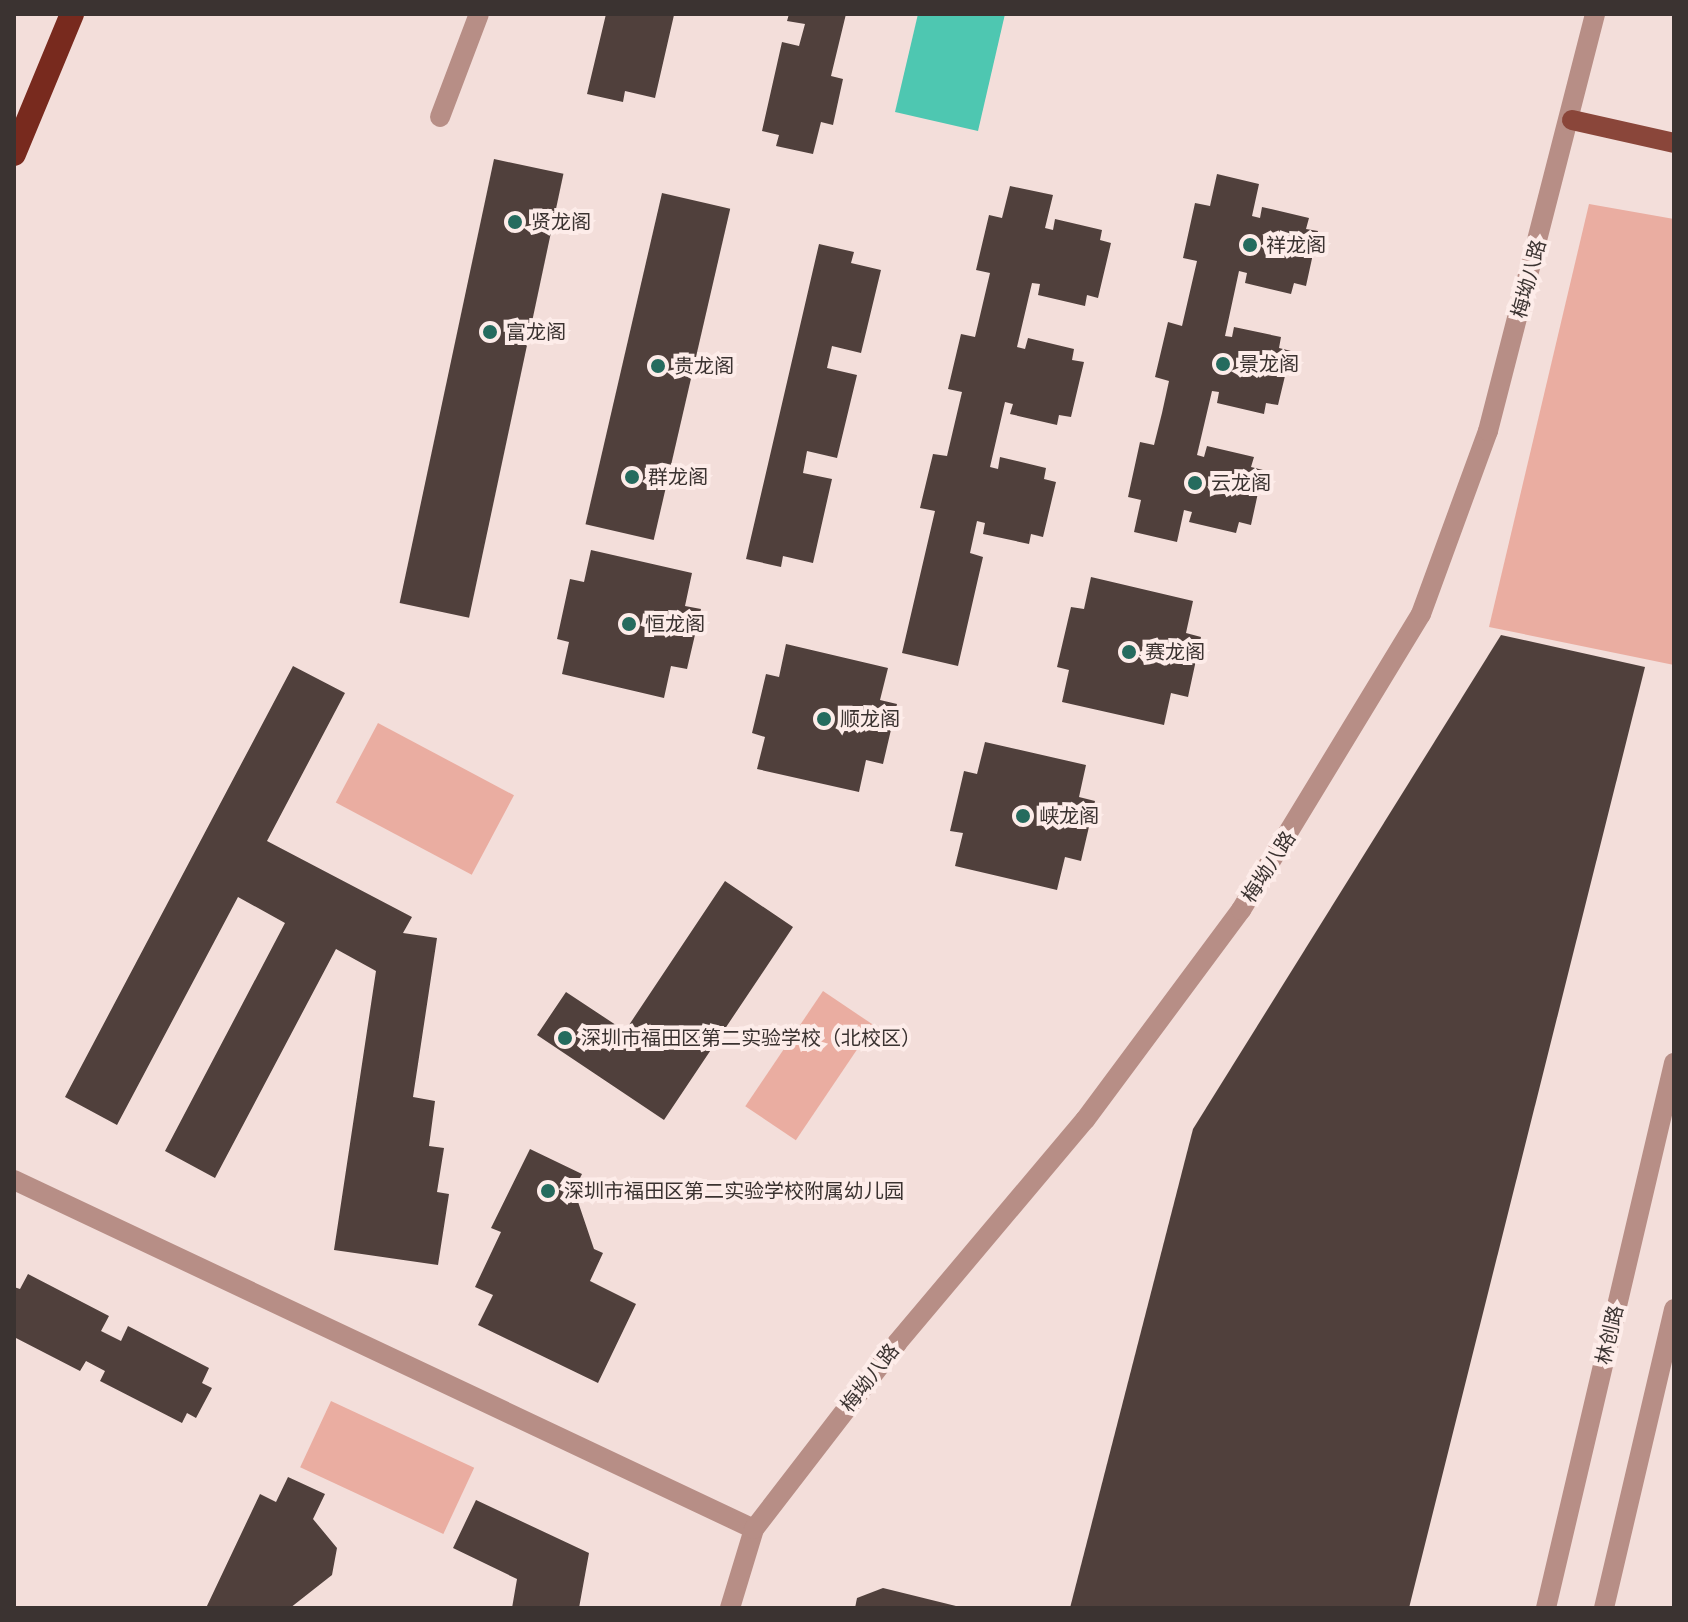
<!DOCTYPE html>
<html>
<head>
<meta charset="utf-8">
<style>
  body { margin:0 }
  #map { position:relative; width:1688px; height:1622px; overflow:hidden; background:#f3deda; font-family:Montserrat,"Noto Sans SC",sans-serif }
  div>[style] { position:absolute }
  .green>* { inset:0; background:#eaada1; transform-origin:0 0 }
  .water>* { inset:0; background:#4ec7b1 }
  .building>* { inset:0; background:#50403c; transform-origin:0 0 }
  .minor>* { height:20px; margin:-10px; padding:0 10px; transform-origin:10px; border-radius:10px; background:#b78e86 }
  .major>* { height:20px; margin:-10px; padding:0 10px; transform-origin:10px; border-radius:10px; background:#8a463a }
  .highway>* { height:24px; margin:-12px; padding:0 12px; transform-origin:12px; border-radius:12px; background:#782a1e }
  .dots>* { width:22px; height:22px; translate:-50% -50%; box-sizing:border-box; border:4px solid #fdece9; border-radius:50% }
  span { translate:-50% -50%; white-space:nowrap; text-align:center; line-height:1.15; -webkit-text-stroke:8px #fdece9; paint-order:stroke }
  .poi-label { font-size:20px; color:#3b3331 }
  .left { translate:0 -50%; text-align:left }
  .street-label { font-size:20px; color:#3b3331 }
  .frame { position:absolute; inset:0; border:16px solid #3b3331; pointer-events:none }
</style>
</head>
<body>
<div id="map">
  <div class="green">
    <div style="clip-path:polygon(1589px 204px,1674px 219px,1674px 665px,1489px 627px)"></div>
    <div style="left:378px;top:723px;width:154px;height:90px;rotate:28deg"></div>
    <div style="left:823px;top:991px;width:61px;height:139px;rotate:34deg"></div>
    <div style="left:331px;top:1401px;width:158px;height:73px;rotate:25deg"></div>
  </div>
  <div class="water">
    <div style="clip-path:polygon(918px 14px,1005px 14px,978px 131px,895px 112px)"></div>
  </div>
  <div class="building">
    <div style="clip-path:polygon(606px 14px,674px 15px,655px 98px,625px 91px,623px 102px,587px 94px)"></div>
    <div style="clip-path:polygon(789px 14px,846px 14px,831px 76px,843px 79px,833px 125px,821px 122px,813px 154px,776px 146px,779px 135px,762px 131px,782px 42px,799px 46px,805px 24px,787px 21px)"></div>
    <div style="left:494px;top:159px;width:71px;height:454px;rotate:12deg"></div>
    <div style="clip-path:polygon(1217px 174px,1259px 184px,1252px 216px,1260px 218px,1262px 207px,1309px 218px,1306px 229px,1318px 231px,1306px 286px,1294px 283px,1291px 294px,1245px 283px,1247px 273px,1239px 271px,1225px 336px,1232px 337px,1234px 327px,1281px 337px,1279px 348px,1291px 351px,1278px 405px,1266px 403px,1264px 414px,1217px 403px,1219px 392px,1212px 391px,1197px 455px,1204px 457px,1207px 446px,1254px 457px,1251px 467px,1263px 470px,1251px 525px,1239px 522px,1236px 533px,1189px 522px,1192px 512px,1184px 510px,1177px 542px,1134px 532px,1141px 500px,1128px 497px,1140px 442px,1154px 445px,1162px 413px,1169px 381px,1155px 377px,1168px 322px,1182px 326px,1197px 261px,1183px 258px,1195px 203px,1210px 206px)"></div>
    <div style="clip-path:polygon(1010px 186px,1053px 195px,1045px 228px,1053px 230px,1055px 219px,1102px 230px,1100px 240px,1111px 243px,1098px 298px,1087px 295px,1085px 306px,1038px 295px,1040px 284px,1032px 283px,1017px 347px,1025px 349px,1028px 338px,1074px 349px,1072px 360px,1084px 362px,1071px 417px,1059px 415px,1057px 425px,1010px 414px,1013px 404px,1005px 402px,990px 467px,998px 469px,1000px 457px,1046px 468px,1044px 479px,1056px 482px,1043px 537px,1031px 534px,1029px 544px,983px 534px,985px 523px,977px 521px,970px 553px,983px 557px,958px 666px,902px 653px,935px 511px,920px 508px,933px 454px,947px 456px,962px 392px,948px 389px,961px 334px,975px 337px,990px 273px,976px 270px,989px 215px,1002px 218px)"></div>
    <div style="left:662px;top:193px;width:70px;height:340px;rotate:13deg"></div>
    <div style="clip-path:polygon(819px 244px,854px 252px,851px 263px,881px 270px,861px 353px,832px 346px,827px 368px,857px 375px,837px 458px,807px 451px,803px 473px,832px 479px,813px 563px,783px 556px,781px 567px,746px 559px)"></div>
    <div style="clip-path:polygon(591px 550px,692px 573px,685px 606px,701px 609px,687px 669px,671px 666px,664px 698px,562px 674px,569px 642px,557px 639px,570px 579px,584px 582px)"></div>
    <div style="clip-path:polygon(1091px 577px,1193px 601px,1186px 633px,1201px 637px,1188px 697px,1171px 693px,1164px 725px,1062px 702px,1069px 670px,1057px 667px,1071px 607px,1084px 609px)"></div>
    <div style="clip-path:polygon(1501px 635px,1645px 667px,1409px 1608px,1070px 1608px,1193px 1129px)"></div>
    <div style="clip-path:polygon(786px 644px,888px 668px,880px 700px,897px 704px,883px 764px,866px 760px,859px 792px,757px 769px,765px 737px,752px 733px,766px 674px,779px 677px)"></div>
    <div style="clip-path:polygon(293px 666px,345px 693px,267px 841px,412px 917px,403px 933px,437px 938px,413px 1097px,435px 1101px,429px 1146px,444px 1148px,437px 1192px,449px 1194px,438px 1265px,334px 1250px,376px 971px,336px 949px,215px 1178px,165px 1151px,285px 923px,238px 897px,117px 1125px,65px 1097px)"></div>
    <div style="clip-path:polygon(985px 742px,1086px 765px,1079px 797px,1095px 801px,1081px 861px,1065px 857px,1057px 890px,955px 866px,963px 833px,950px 831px,964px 771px,977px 774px)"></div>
    <div style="clip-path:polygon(725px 881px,793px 927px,664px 1120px,537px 1035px,566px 992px,625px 1031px)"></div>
    <div style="clip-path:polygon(530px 1149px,582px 1174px,574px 1190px,594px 1249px,603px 1253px,590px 1281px,636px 1304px,598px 1383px,478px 1325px,493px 1295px,475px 1287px,501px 1232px,491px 1228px)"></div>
    <div style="clip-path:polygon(28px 1274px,109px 1316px,101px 1331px,121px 1341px,128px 1326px,209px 1368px,202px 1383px,212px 1388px,196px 1418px,187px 1413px,182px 1423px,100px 1381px,105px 1371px,86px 1361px,80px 1371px,14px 1337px,14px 1287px,20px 1289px)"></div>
    <div style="clip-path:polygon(288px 1477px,325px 1494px,313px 1519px,337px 1548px,332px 1575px,290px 1608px,206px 1608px,260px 1494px,276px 1502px)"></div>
    <div style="clip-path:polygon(476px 1500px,589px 1553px,579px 1608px,512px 1608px,517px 1579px,453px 1548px)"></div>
    <div style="clip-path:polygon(883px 1588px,960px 1607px,960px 1608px,855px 1608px,857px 1598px)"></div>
  </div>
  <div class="minor">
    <div style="left:440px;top:117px;width:110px;rotate:-69.3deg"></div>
    <div style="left:14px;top:1180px;width:818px;rotate:25.25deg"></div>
    <div style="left:730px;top:1608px;width:83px;rotate:-73.1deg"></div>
    <div style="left:754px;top:1529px;width:235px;rotate:-52.4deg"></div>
    <div style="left:897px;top:1343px;width:292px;rotate:-49.9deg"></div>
    <div style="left:1085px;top:1120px;width:262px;rotate:-53.4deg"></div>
    <div style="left:1241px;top:910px;width:346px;rotate:-58.7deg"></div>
    <div style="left:1421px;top:614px;width:195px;rotate:-69.9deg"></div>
    <div style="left:1488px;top:431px;width:431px;rotate:-75.6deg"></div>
    <div style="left:1546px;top:1608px;width:560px;rotate:-76.78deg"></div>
    <div style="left:1604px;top:1608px;width:307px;rotate:-76.8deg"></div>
  </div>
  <div class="major">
    <div style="left:1572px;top:120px;width:105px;rotate:12.7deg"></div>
  </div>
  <div class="highway">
    <div style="left:14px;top:154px;width:152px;rotate:-67.5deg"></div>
  </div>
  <div class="dots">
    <div style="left:515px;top:222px;background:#256b5e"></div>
    <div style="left:1250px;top:245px;background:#256b5e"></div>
    <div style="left:490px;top:332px;background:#256b5e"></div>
    <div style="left:1223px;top:364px;background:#256b5e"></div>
    <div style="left:658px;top:366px;background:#256b5e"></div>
    <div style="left:632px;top:477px;background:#256b5e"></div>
    <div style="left:1195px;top:483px;background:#256b5e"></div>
    <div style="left:629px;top:624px;background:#256b5e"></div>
    <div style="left:1129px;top:652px;background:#256b5e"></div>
    <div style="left:824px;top:719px;background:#256b5e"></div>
    <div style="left:1023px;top:816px;background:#256b5e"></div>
    <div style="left:565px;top:1038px;background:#256b5e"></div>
    <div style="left:548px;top:1191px;background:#256b5e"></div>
  </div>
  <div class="poi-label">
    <span class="left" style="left:531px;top:222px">贤龙阁</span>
    <span class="left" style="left:1266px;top:245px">祥龙阁</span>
    <span class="left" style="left:506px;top:332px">富龙阁</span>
    <span class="left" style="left:1239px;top:364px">景龙阁</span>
    <span class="left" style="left:674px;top:366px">贵龙阁</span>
    <span class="left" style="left:648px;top:477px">群龙阁</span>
    <span class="left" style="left:1211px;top:483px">云龙阁</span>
    <span class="left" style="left:645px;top:624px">恒龙阁</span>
    <span class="left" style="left:1145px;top:652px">赛龙阁</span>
    <span class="left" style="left:840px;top:719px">顺龙阁</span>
    <span class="left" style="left:1039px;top:816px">峡龙阁</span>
    <span class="left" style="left:581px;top:1038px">深圳市福田区第二实验学校（北校区）</span>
    <span class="left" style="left:564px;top:1191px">深圳市福田区第二实验学校附属幼儿园</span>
  </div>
  <div class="street-label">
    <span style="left:1529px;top:279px;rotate:-75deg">梅坳八路</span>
    <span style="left:1269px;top:867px;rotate:-57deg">梅坳八路</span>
    <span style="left:1610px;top:1335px;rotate:-77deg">林创路</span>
    <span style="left:870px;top:1378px;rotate:-52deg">梅坳八路</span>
  </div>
  <div class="frame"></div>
</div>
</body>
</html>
